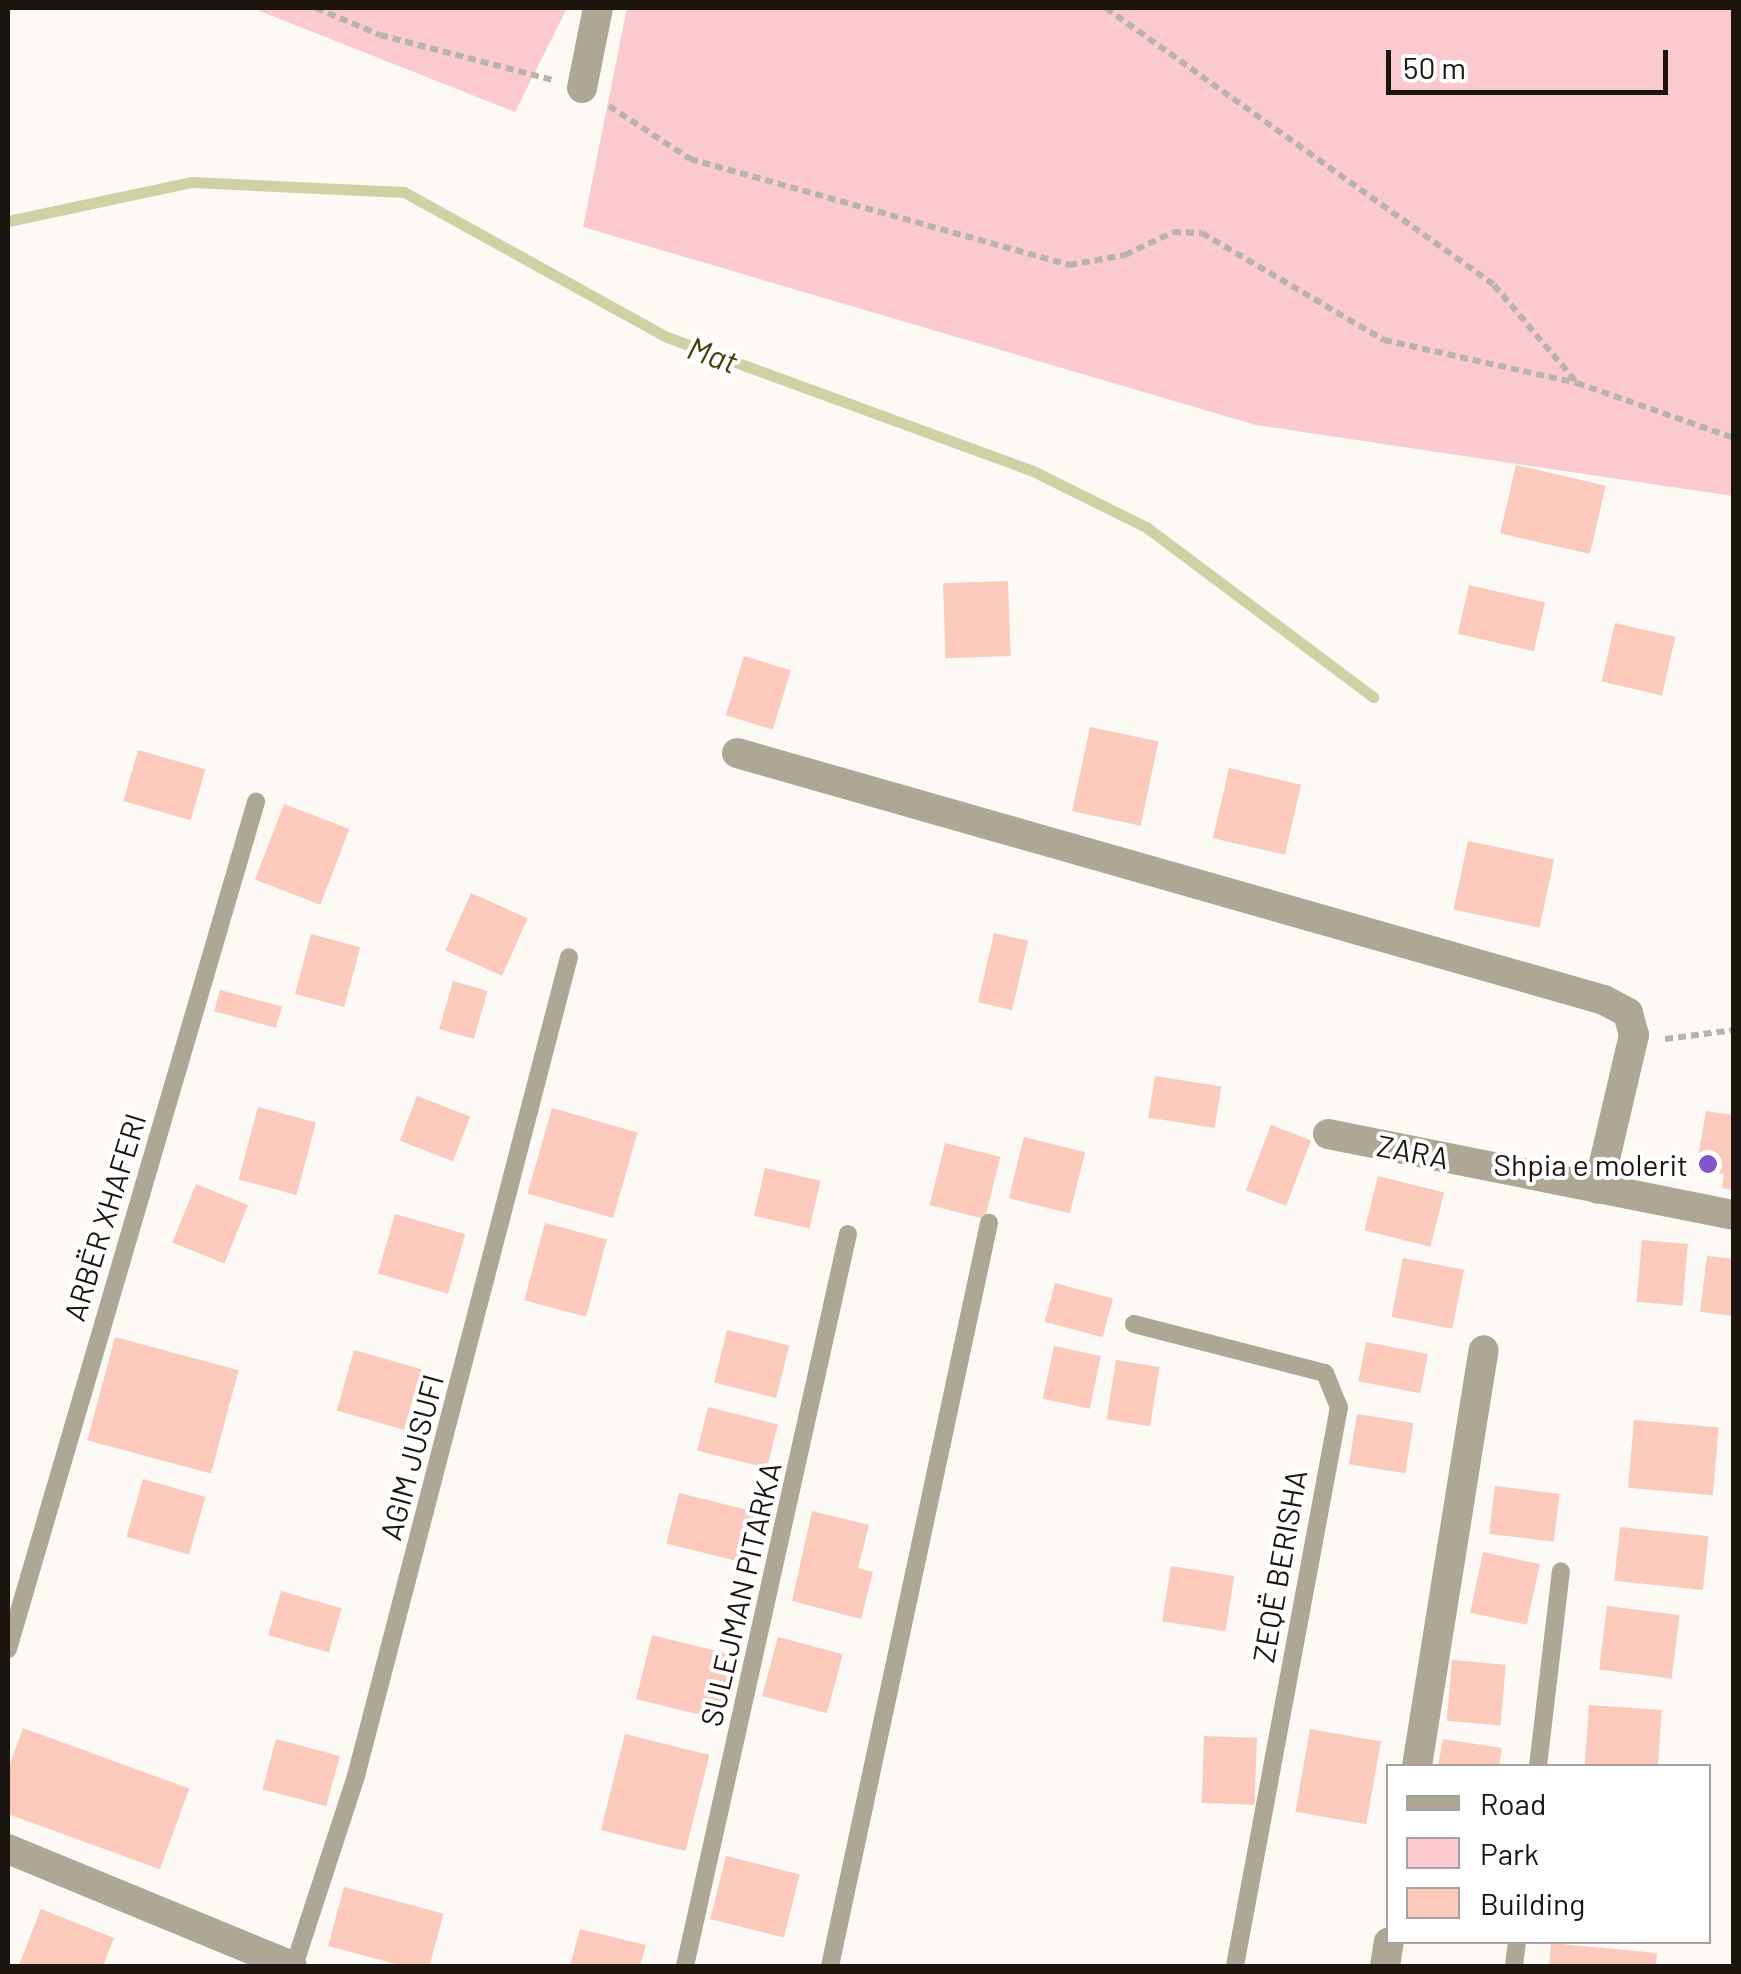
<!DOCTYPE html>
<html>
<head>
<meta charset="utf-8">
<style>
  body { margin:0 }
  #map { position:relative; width:1741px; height:1974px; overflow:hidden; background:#fdf9f5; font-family:Barlow,sans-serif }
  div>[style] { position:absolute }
  .green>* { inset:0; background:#fbcad0 }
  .stream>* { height:11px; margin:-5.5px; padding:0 5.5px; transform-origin:5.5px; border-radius:5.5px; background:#cfd1a4 }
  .building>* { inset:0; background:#fbcabc; transform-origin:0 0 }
  .path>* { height:6px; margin-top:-3px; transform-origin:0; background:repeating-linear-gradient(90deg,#b8b3ae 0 8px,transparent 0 13px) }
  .lane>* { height:18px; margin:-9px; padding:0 9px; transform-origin:9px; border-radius:9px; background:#afa795 }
  .street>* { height:30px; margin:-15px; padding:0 15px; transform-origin:15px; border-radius:15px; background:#afa795 }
  .dots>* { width:28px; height:28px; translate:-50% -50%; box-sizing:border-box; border:5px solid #fff; border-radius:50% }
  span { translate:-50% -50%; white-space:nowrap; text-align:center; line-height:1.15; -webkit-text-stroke:8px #fff; paint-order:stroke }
  .street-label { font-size:30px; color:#1c150f }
  .poi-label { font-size:30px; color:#1c150f }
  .right { translate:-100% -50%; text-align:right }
  .water-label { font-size:32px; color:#3e3e07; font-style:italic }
  .frame { position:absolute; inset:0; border:10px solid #1c150f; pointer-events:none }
  .legend { position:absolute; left:1386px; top:1764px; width:325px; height:180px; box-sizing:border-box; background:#fff; border:2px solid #a4a19f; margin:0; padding:12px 18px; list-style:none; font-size:30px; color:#1c150f }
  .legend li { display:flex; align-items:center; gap:20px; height:50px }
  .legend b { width:50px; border:2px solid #a4a19f }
  .scale { position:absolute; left:1386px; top:50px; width:282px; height:45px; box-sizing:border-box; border:5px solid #1c150f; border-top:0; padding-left:12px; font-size:30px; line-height:35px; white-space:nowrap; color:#1c150f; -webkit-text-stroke:8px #fff; paint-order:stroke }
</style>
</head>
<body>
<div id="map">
  <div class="green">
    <div style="clip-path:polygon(252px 8px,567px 8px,515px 112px)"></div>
    <div style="clip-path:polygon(627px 8px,1733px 8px,1733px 496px,1256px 425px,583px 227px)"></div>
  </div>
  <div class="stream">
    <div style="left:8px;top:221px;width:188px;rotate:-12deg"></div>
    <div style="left:192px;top:182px;width:212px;rotate:2.7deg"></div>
    <div style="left:404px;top:192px;width:300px;rotate:28.9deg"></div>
    <div style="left:667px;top:337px;width:388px;rotate:20.1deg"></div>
    <div style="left:1031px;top:470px;width:128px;rotate:26.4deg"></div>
    <div style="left:1146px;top:527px;width:284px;rotate:36.8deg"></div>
  </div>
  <div class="building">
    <div style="left:1516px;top:465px;width:92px;height:70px;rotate:13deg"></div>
    <div style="left:1008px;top:581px;width:75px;height:65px;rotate:88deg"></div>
    <div style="left:1469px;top:585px;width:78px;height:50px;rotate:13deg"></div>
    <div style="left:1615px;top:623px;width:62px;height:60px;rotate:13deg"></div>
    <div style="left:744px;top:656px;width:49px;height:62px;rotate:17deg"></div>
    <div style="left:1090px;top:727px;width:70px;height:86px;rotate:12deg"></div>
    <div style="left:138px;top:750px;width:70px;height:53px;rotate:16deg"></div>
    <div style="left:1229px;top:768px;width:74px;height:72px;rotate:13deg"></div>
    <div style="left:284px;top:804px;width:70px;height:81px;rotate:21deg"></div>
    <div style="left:1468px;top:841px;width:88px;height:70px;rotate:12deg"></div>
    <div style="left:471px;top:893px;width:62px;height:63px;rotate:24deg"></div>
    <div style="left:994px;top:933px;width:35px;height:71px;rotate:13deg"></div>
    <div style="left:311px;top:934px;width:51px;height:62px;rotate:15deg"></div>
    <div style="left:453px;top:981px;width:36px;height:50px;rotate:16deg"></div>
    <div style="left:220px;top:990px;width:64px;height:22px;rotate:15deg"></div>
    <div style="left:1155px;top:1076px;width:67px;height:42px;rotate:9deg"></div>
    <div style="left:417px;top:1096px;width:57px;height:48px;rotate:21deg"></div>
    <div style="left:258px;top:1107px;width:60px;height:75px;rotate:15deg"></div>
    <div style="left:552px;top:1108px;width:89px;height:89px;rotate:16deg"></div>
    <div style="clip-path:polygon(1706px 1111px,1734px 1115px,1734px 1190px,1722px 1188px,1724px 1174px,1696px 1169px)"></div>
    <div style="left:1271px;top:1125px;width:43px;height:70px;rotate:21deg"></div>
    <div style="left:1024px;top:1137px;width:63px;height:63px;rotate:14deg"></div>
    <div style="left:945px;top:1143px;width:57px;height:64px;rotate:14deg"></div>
    <div style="left:765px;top:1168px;width:57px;height:49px;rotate:13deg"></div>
    <div style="left:1378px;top:1176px;width:68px;height:56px;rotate:14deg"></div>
    <div style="left:196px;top:1184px;width:56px;height:63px;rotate:22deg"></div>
    <div style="left:395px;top:1214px;width:73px;height:62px;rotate:16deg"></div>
    <div style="left:545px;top:1223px;width:64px;height:80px;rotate:15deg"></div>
    <div style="left:1642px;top:1240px;width:46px;height:62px;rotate:5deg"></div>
    <div style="clip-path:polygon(1707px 1256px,1734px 1259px,1734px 1316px,1700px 1312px)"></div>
    <div style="left:1403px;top:1258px;width:62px;height:60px;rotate:11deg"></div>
    <div style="left:1055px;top:1283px;width:60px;height:40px;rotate:15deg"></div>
    <div style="left:727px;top:1330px;width:64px;height:54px;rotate:14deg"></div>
    <div style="left:115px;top:1337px;width:128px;height:107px;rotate:15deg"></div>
    <div style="left:1366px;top:1342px;width:63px;height:40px;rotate:11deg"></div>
    <div style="left:1054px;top:1346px;width:48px;height:54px;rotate:12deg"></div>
    <div style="left:354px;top:1350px;width:70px;height:63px;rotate:16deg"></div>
    <div style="left:1116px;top:1360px;width:44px;height:60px;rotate:9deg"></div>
    <div style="left:708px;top:1407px;width:72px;height:45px;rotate:14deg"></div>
    <div style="left:1357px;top:1414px;width:57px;height:51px;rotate:9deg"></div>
    <div style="left:1634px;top:1420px;width:85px;height:68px;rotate:5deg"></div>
    <div style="left:143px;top:1479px;width:65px;height:60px;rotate:16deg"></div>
    <div style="left:1495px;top:1486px;width:65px;height:48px;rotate:7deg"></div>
    <div style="left:679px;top:1493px;width:78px;height:52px;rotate:14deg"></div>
    <div style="clip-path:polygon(812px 1511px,869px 1525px,858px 1568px,873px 1572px,861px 1619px,792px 1601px)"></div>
    <div style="left:1620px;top:1527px;width:89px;height:54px;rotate:6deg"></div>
    <div style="left:1483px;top:1552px;width:58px;height:62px;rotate:12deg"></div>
    <div style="left:1171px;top:1566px;width:64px;height:56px;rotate:9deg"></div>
    <div style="left:281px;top:1591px;width:63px;height:46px;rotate:16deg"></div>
    <div style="left:1607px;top:1606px;width:73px;height:64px;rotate:7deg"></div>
    <div style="left:652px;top:1635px;width:86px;height:66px;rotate:14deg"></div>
    <div style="left:778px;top:1637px;width:67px;height:61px;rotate:15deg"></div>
    <div style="left:1452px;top:1660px;width:54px;height:61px;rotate:5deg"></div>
    <div style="left:1589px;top:1705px;width:73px;height:61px;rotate:4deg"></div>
    <div style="left:23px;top:1728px;width:177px;height:86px;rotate:20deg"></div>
    <div style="left:1310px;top:1729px;width:72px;height:84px;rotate:10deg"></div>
    <div style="left:625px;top:1734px;width:87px;height:99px;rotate:14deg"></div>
    <div style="left:1204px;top:1736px;width:53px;height:67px;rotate:2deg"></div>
    <div style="left:276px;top:1739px;width:66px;height:52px;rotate:15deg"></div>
    <div style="clip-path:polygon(1443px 1739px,1502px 1748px,1499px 1766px,1438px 1766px)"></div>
    <div style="left:726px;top:1856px;width:76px;height:65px;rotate:14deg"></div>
    <div style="left:344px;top:1887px;width:103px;height:61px;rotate:15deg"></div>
    <div style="clip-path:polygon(41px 1909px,114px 1938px,103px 1966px,19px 1965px)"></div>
    <div style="clip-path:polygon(580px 1929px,646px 1945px,640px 1966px,570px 1966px)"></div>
    <div style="clip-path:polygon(1551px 1943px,1657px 1953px,1656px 1966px,1549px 1966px)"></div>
  </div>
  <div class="path">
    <div style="left:316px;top:8px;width:69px;rotate:22.9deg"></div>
    <div style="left:380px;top:35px;width:179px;rotate:14.6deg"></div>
    <div style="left:1106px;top:8px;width:477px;rotate:35.5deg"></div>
    <div style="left:1494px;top:285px;width:128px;rotate:49.7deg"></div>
    <div style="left:1577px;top:383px;width:166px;rotate:19.3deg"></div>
    <div style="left:609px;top:106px;width:97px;rotate:33.2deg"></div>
    <div style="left:690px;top:159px;width:394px;rotate:15.6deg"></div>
    <div style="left:1069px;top:265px;width:57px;rotate:-10.1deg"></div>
    <div style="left:1125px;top:255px;width:53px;rotate:-25.6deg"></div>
    <div style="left:1173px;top:232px;width:29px;rotate:2deg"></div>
    <div style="left:1202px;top:233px;width:211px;rotate:30.5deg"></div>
    <div style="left:1384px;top:340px;width:198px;rotate:12.6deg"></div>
    <div style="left:1665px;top:1039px;width:70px;rotate:-7.4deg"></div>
  </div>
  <div class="lane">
    <div style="left:1134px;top:1324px;width:197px;rotate:14.4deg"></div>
    <div style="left:1325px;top:1373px;width:37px;rotate:68deg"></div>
    <div style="left:1339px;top:1407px;width:569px;rotate:100.54deg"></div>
    <div style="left:8px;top:1649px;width:883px;rotate:-73.68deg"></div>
    <div style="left:1538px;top:1766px;width:196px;rotate:-83.3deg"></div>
    <div style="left:294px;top:1966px;width:200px;rotate:-71.9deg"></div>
    <div style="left:356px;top:1776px;width:846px;rotate:-75.42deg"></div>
    <div style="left:685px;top:1966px;width:750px;rotate:-77.45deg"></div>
    <div style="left:830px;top:1966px;width:760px;rotate:-77.92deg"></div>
    <div style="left:1514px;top:1966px;width:24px;rotate:-83deg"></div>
  </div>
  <div class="street">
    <div style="left:582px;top:88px;width:82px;rotate:-78.7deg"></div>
    <div style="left:737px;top:753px;width:901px;rotate:15.9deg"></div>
    <div style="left:1604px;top:1000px;width:27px;rotate:28deg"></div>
    <div style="left:1628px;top:1013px;width:23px;rotate:75deg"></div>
    <div style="left:1634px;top:1035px;width:158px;rotate:103.2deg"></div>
    <div style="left:1328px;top:1134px;width:414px;rotate:11.3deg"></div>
    <div style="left:1417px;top:1766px;width:421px;rotate:-80.9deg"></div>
    <div style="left:8px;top:1849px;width:307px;rotate:22.4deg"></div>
    <div style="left:1385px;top:1966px;width:24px;rotate:-81deg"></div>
  </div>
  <div class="dots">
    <div style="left:1708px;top:1164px;background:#8054cd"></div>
  </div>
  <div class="street-label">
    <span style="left:1413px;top:1151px;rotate:11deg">ZARA</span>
    <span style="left:104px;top:1217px;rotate:-73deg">ARBËR XHAFERI</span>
    <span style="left:411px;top:1457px;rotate:-75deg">AGIM JUSUFI</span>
    <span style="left:1279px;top:1566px;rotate:-80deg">ZEQË BERISHA</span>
    <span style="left:740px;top:1594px;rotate:-77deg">SULEJMAN PITARKA</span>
  </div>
  <div class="poi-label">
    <span class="right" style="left:1688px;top:1164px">Shpia e molerit</span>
  </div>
  <div class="water-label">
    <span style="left:713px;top:354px;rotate:20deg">Mat</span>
  </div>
  <div class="frame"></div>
  <ul class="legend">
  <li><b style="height:12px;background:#afa795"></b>Road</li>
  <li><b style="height:28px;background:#fbcad0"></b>Park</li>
  <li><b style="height:28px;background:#fbcabc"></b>Building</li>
  </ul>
  <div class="scale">50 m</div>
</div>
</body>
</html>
